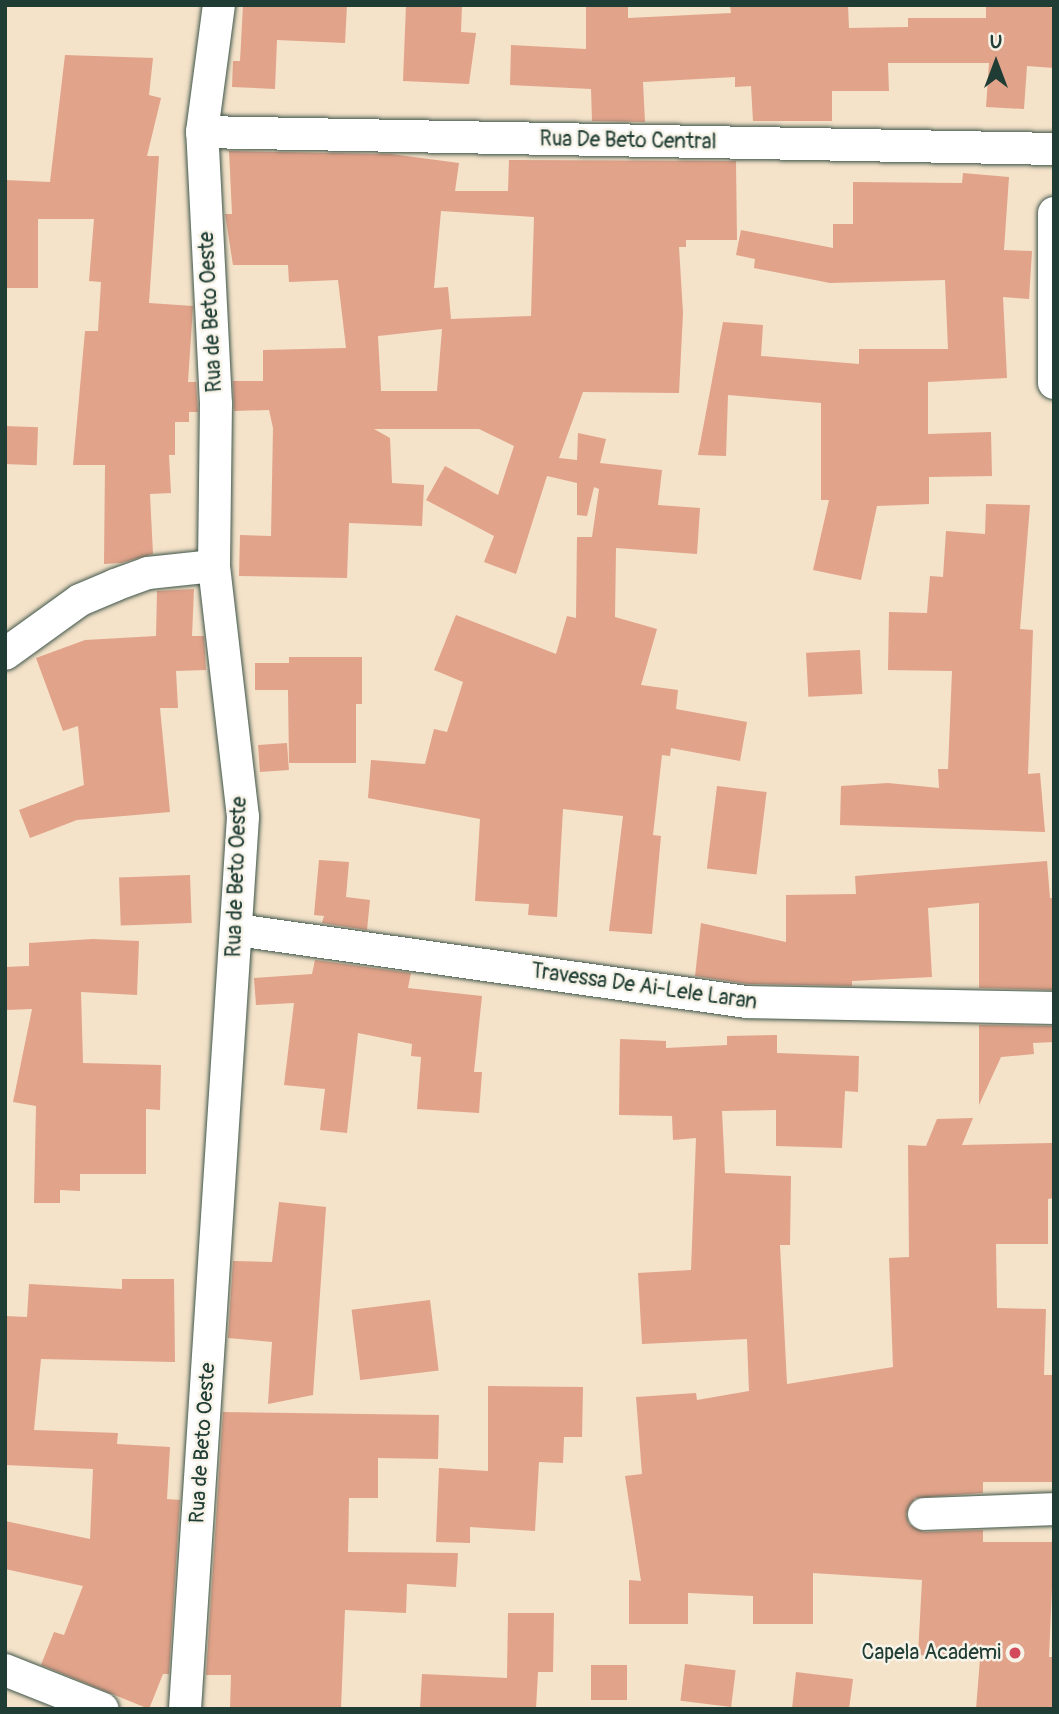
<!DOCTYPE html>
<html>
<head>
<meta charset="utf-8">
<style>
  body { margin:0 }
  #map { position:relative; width:1059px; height:1714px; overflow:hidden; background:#f4e2c9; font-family:Pangolin,sans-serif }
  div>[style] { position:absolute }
  .building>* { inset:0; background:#e1a38a; transform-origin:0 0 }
  .roads { filter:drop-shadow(0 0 2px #3f564a) drop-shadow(0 0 2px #3f564a) }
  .street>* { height:32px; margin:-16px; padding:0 16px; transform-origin:16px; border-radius:16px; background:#fff }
  .dots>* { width:19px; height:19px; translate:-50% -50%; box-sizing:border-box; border:4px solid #f7f3e8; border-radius:50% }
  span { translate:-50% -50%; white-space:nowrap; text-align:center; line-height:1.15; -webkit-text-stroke:5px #f7f3e8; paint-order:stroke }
  .street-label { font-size:21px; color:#1f3d34 }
  .poi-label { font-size:21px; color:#1f3d34 }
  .right { translate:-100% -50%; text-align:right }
  .frame { position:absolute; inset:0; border:7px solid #1f3d34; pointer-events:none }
  .north { position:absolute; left:961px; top:28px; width:70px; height:70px; -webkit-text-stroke:5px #f7f3e8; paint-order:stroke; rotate:0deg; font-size:19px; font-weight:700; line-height:28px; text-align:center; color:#1f3d34 }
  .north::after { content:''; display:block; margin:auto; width:24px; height:32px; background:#1f3d34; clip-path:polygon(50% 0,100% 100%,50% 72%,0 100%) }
</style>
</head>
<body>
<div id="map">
  <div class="building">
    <div style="clip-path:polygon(243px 5px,347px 5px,345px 43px,277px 40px,275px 89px,232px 87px,233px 61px,240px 61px)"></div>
    <div style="clip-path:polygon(406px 5px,462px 5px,461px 32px,476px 33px,469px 84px,403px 81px)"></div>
    <div style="clip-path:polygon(586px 5px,628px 5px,628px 18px,731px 13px,730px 5px,848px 5px,849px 28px,908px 27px,908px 18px,986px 18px,986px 5px,1046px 5px,1054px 9px,1054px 68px,1027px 66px,1024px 109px,986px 107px,989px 63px,888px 63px,889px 91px,832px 91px,832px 121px,753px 121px,751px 86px,735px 87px,735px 77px,643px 82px,645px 122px,592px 121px,591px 89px,510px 85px,511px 45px,586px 49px)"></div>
    <div style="clip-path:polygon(65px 55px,153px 58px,149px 95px,161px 98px,147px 156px,159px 156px,149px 303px,193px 306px,188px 382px,196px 382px,198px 412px,189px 412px,189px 422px,175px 422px,175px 455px,169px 455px,171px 493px,150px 494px,153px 554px,121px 563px,104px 564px,105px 465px,73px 465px,85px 331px,98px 331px,101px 282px,89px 281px,94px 219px,38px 219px,38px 288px,5px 288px,5px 180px,50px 182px)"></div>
    <div style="clip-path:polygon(evenodd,229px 151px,391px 154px,459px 163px,455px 191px,508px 191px,509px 160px,736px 161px,737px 240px,686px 240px,686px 247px,679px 247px,683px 313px,679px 393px,583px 392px,559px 458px,577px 460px,578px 433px,606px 439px,600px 463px,662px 470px,658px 505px,700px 508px,697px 554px,616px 548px,615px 617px,657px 629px,641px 685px,678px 690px,676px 709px,747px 722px,740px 761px,671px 748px,670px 756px,662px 755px,653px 835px,661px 836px,652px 934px,609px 931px,623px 816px,563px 809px,557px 917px,528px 915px,529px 904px,475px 901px,480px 819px,368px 798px,371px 760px,425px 764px,434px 729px,447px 732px,463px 682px,434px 670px,456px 615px,556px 654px,567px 616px,576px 618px,577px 537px,592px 537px,599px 489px,594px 487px,587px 516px,577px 515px,577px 483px,547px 476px,516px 574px,484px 562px,494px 536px,426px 500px,445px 466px,498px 495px,514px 446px,479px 429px,374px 429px,390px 438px,392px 483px,424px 485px,422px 526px,349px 523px,347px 578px,239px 576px,240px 535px,271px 536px,273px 428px,269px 410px,234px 411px,233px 381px,263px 381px,263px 350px,346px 348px,338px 280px,289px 282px,288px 265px,233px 265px,225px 214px,232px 214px,229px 151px,441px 211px,534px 217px,531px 316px,451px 319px,448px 287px,434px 288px,441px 211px,229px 151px,442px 329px,437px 391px,381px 391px,378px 336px,442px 329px)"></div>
    <div style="clip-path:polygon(963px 173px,1009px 177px,1004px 250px,1032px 251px,1029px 299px,1003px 297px,1007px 378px,928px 382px,928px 434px,991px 432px,992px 476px,929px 477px,929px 504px,877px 506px,861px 580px,813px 570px,829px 500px,821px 500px,821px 403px,728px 395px,726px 456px,698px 455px,723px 322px,763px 325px,761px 356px,859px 364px,859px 349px,948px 349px,945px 280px,830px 283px,754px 268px,755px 259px,736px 255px,741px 230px,833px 248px,833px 224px,853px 224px,853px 182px,962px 183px)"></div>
    <div style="left:5px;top:426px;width:33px;height:38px;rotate:2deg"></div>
    <div style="clip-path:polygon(986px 504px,1030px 505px,1020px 629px,1033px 630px,1028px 774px,1040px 773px,1045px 832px,840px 825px,841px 786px,888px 783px,939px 788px,938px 769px,948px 769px,952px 671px,888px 670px,889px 612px,927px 613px,930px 576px,943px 577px,946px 531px,985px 534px)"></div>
    <div style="clip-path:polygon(194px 589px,192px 636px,204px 636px,206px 670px,176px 671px,178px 708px,160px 708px,170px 812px,77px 820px,30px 838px,19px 810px,84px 785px,78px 726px,63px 731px,36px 658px,85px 640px,156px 636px,157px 591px)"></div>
    <div style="left:860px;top:650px;width:44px;height:54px;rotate:87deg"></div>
    <div style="clip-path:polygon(289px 657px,362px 657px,362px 704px,356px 704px,356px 763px,289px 763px,288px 690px,255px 690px,255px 663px,289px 663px)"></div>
    <div style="left:287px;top:743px;width:27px;height:29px;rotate:86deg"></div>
    <div style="left:717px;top:786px;width:50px;height:83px;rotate:7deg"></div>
    <div style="clip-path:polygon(319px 860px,349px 862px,346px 897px,370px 900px,367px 930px,322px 923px,324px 916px,314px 915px)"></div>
    <div style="clip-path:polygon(1047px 861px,1050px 898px,1054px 898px,1054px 990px,979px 988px,979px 903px,928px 908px,932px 977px,852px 981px,852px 986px,748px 984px,695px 976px,701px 923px,786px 942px,786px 895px,856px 894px,855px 876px)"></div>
    <div style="left:190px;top:875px;width:48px;height:71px;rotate:88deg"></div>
    <div style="clip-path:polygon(93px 939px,139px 941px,137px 995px,81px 992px,83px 1063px,161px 1065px,160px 1110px,146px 1109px,146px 1174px,80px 1174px,80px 1191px,60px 1190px,60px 1203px,34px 1203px,36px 1106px,13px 1102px,32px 1009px,6px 1010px,5px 967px,29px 966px,29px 943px)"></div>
    <div style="clip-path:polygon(315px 960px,411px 973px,408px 988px,482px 996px,474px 1072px,482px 1072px,479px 1113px,417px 1109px,421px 1057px,411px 1056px,412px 1044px,358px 1033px,347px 1133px,320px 1130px,325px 1089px,284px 1085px,294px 1003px,256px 1005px,254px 978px,312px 974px)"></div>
    <div style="clip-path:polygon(979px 1025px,1054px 1026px,1054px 1042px,1033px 1043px,1034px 1054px,1001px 1057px,979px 1105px)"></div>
    <div style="clip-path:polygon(777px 1035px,777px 1053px,859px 1056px,858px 1092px,845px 1091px,842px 1148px,776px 1146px,776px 1110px,722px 1111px,725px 1173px,791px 1176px,790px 1245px,780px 1245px,787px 1384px,893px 1367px,889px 1258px,909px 1257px,908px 1145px,926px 1146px,937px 1119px,973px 1118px,962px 1145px,1052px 1143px,1054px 1198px,1048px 1199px,1048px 1244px,996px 1244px,997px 1308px,1046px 1309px,1044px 1375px,1054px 1375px,1054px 1482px,983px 1482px,983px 1493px,915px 1498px,906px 1514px,909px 1524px,924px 1532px,983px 1530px,983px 1542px,1054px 1542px,1049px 1657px,1054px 1657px,1054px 1709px,976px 1709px,980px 1659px,918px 1655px,922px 1580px,813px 1573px,813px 1624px,753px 1624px,753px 1596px,688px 1593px,688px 1624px,629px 1624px,629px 1580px,641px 1581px,625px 1476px,642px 1474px,636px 1397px,696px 1393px,697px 1400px,749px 1391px,747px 1339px,642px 1344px,638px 1273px,691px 1270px,696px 1138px,673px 1140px,672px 1116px,619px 1115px,620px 1039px,666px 1041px,666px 1048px,727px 1045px,727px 1036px)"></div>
    <div style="clip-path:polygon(279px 1202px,326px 1207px,313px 1395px,268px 1404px,272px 1342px,228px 1338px,233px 1261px,272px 1262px)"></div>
    <div style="clip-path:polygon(122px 1279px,174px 1279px,175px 1362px,41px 1359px,34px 1430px,118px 1433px,117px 1444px,170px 1447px,167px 1499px,180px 1500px,169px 1674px,163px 1674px,149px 1709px,41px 1665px,54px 1632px,64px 1635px,83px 1586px,5px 1569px,5px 1521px,90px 1539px,93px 1469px,5px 1465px,5px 1316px,27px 1317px,29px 1284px,122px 1289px)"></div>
    <div style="left:430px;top:1300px;width:71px;height:79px;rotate:83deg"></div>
    <div style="clip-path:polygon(488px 1386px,583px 1387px,582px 1437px,564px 1437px,563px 1463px,539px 1462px,535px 1531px,470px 1527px,470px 1543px,436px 1542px,439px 1468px,488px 1471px)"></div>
    <div style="clip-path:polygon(223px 1412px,439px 1415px,438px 1459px,378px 1458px,378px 1498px,349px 1498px,348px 1552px,458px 1553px,456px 1587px,407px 1584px,406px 1613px,345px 1610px,341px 1709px,230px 1709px,231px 1675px,206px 1675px)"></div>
    <div style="clip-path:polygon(508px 1613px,554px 1613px,553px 1672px,538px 1672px,536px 1709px,420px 1709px,422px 1674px,507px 1678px)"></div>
    <div style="left:685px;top:1664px;width:51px;height:37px;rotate:7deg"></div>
    <div style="left:591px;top:1665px;width:36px;height:35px"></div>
    <div style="clip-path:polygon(796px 1672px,853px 1679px,849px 1709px,792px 1709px)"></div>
  </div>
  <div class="roads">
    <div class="street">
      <div style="left:202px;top:132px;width:852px;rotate:1.14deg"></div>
      <div style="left:1054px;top:213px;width:170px;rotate:90deg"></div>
      <div style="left:5px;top:654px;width:92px;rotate:-35.8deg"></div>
      <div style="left:80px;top:600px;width:38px;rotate:-23deg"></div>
      <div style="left:115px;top:585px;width:35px;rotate:-20deg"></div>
      <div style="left:148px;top:573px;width:66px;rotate:-6.1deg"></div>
      <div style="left:237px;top:930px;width:515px;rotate:8.04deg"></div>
      <div style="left:747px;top:1002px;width:307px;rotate:1.1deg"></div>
      <div style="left:924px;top:1514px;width:130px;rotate:-2.2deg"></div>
      <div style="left:5px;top:1670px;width:105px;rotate:21.7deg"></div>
      <div style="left:185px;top:1709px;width:894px;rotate:-86.28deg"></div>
      <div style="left:243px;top:817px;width:253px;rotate:-96.6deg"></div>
      <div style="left:214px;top:566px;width:162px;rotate:-89.3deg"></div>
      <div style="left:216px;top:404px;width:272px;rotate:-92.9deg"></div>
      <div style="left:202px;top:132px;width:128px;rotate:-82.4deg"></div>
    </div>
  </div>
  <div class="dots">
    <div style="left:1015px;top:1653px;background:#d1495b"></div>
  </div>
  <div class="street-label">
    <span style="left:628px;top:141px;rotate:1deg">Rua De Beto Central</span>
    <span style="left:211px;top:312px;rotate:-93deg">Rua de Beto Oeste</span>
    <span style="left:237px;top:877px;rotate:-88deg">Rua de Beto Oeste</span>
    <span style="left:644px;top:987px;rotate:8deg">Travessa De Ai-Lele Laran</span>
    <span style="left:203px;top:1443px;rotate:-86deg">Rua de Beto Oeste</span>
  </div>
  <div class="poi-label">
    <span class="right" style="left:1001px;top:1653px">Capela Academi</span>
  </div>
  <div class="frame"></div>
  <div class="north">U</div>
</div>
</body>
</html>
